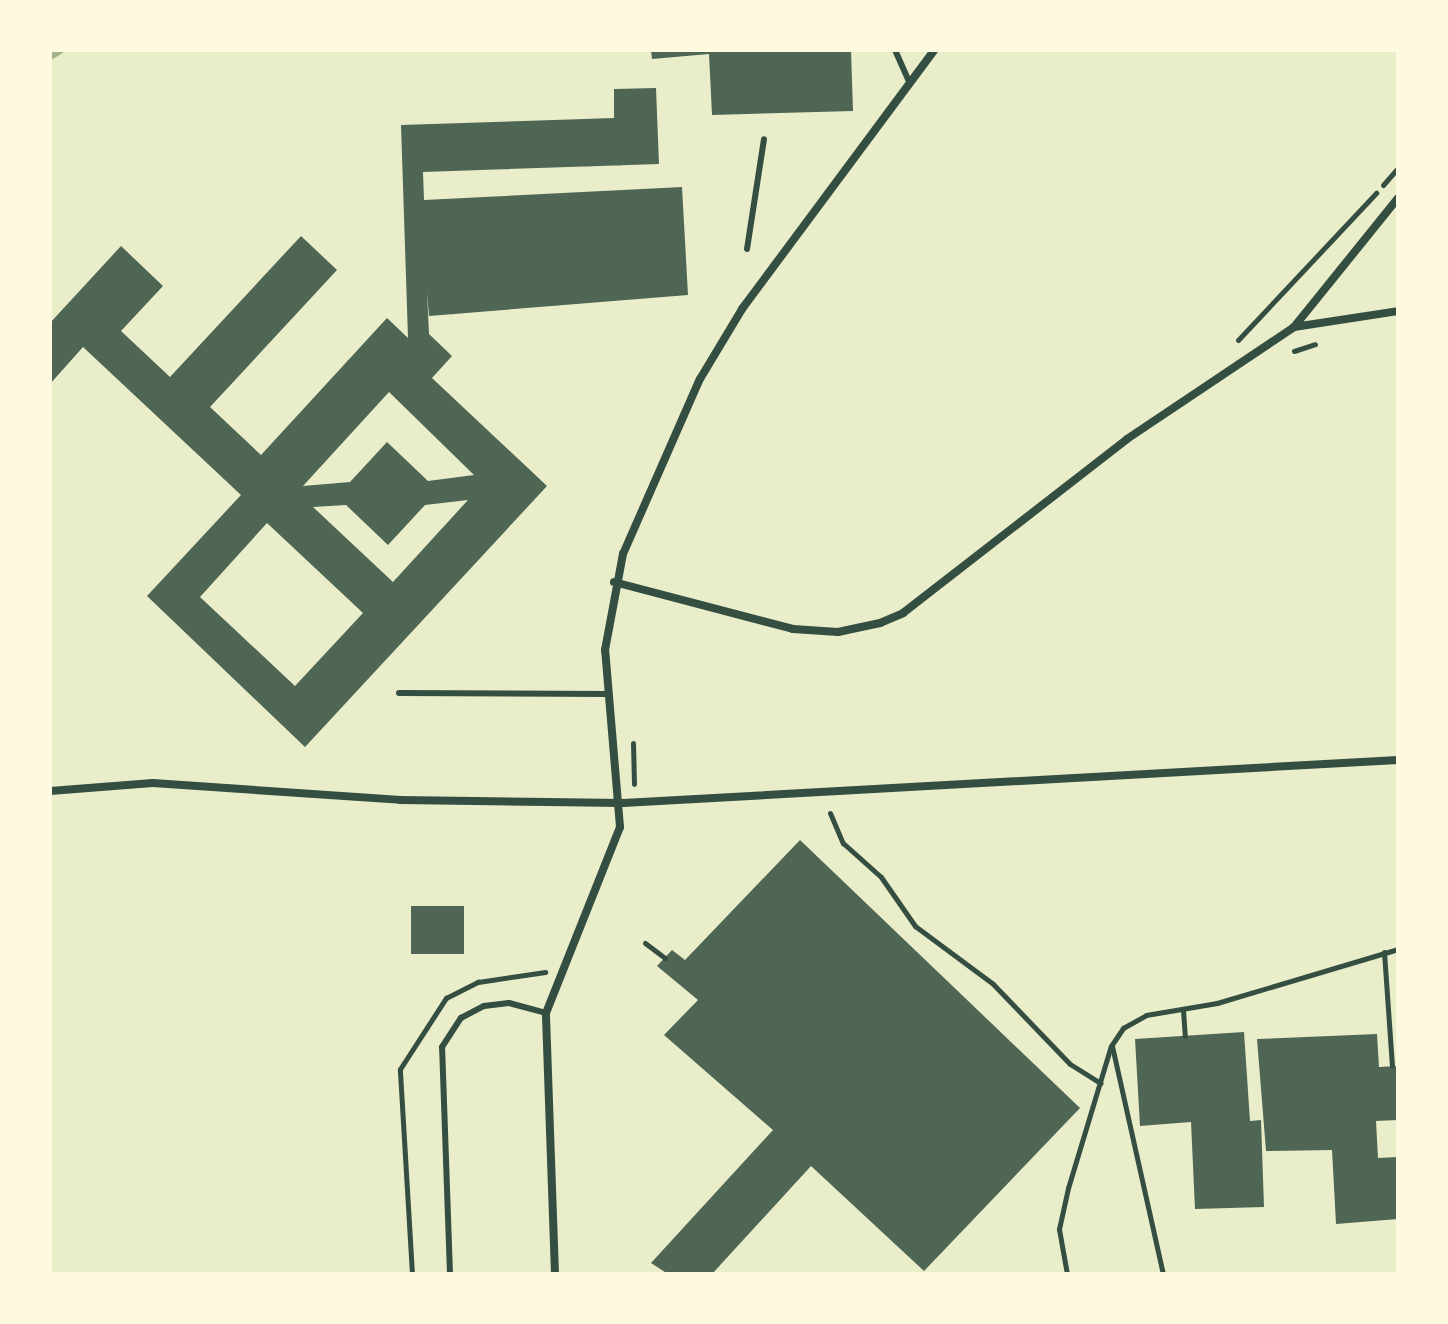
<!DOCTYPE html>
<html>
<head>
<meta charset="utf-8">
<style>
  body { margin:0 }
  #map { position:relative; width:1448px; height:1324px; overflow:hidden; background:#e9edc9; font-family:Cabin,sans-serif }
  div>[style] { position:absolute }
  .stream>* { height:8px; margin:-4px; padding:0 4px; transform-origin:4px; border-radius:4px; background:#a3b18a }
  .building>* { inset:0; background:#4f6655; transform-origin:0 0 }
  .path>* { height:5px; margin:-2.5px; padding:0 2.5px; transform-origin:2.5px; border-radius:2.5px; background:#344e41 }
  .service>* { height:6px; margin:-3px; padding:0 3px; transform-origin:3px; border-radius:3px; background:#344e41 }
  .minor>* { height:8px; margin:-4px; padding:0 4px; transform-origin:4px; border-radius:4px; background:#344e41 }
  span { translate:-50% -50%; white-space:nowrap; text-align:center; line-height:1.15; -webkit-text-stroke:7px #fefae0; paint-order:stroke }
  .frame { position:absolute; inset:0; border:52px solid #fefae0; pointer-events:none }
</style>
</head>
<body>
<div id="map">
  <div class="stream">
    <div style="left:50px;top:56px;width:12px;rotate:-31deg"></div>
  </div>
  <div class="building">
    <div style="clip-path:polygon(651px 50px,851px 50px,853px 111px,712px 115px,709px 54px,652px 59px)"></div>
    <div style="clip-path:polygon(evenodd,656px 88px,659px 164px,423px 172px,424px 200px,682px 187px,688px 295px,429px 316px,427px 292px,429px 334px,452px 356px,432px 378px,547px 486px,305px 747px,147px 596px,241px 495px,83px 347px,50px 384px,50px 323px,121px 246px,163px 286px,121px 331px,170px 377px,301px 236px,337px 270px,210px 407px,261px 455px,387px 318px,408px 338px,401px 125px,614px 118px,614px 89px,656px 88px,389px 392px,474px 475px,428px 481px,387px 442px,350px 482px,303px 486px,389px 392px,656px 88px,468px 500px,393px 582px,313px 507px,346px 505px,388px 545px,425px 505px,468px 500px,656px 88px,267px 523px,363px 613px,295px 686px,200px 597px,267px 523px)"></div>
    <div style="clip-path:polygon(800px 840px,1080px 1108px,924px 1271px,811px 1166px,712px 1274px,668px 1274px,651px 1263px,773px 1130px,664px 1035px,698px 1000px,657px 966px,672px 950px,685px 960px)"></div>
    <div style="left:411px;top:906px;width:53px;height:48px"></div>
    <div style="clip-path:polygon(1244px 1032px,1250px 1121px,1261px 1120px,1264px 1207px,1195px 1209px,1191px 1122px,1140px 1126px,1135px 1039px)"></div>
    <div style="clip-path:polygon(1377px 1034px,1379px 1067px,1398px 1066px,1398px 1120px,1376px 1121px,1378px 1158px,1398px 1157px,1398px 1219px,1336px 1224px,1332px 1150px,1266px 1151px,1257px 1039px)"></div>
  </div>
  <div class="path">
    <div style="left:1383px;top:185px;width:23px;rotate:-49deg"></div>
    <div style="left:1238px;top:340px;width:202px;rotate:-46.8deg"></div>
    <div style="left:1294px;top:351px;width:22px;rotate:-18deg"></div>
    <div style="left:633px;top:743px;width:41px;rotate:88.6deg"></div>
    <div style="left:830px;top:813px;width:33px;rotate:67deg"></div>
    <div style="left:843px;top:843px;width:51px;rotate:41.8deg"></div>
    <div style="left:881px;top:877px;width:60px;rotate:55.2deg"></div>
    <div style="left:915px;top:926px;width:97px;rotate:36.6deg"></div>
    <div style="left:993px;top:984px;width:111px;rotate:46.1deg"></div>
    <div style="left:1070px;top:1064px;width:36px;rotate:32deg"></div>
    <div style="left:645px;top:943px;width:25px;rotate:37deg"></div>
    <div style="left:1384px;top:952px;width:114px;rotate:86deg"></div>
    <div style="left:1183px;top:1010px;width:26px;rotate:86deg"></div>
    <div style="left:1112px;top:1046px;width:234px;rotate:77.4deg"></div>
    <div style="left:412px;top:1274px;width:205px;rotate:-93.4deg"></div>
    <div style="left:400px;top:1069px;width:85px;rotate:-57.1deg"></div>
    <div style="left:446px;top:998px;width:36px;rotate:-27deg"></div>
    <div style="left:478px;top:982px;width:68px;rotate:-8.5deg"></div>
    <div style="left:1067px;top:1274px;width:46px;rotate:-100.1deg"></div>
    <div style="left:1059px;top:1229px;width:42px;rotate:-77.6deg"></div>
    <div style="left:1068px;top:1188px;width:148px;rotate:-73.2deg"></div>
    <div style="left:1111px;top:1046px;width:22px;rotate:-56deg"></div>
    <div style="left:1123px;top:1028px;width:26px;rotate:-29deg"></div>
    <div style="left:1146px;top:1015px;width:72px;rotate:-9.6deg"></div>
    <div style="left:1217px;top:1003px;width:189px;rotate:-16.6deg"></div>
  </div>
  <div class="service">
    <div style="left:895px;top:50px;width:35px;rotate:66deg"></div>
    <div style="left:747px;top:249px;width:111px;rotate:-81.2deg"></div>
    <div style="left:399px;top:693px;width:210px;rotate:0.3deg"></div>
    <div style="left:450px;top:1274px;width:227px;rotate:-92deg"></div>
    <div style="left:442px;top:1047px;width:35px;rotate:-57deg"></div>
    <div style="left:461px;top:1018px;width:26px;rotate:-28deg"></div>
    <div style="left:484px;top:1006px;width:25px;rotate:-7deg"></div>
    <div style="left:509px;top:1003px;width:38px;rotate:15deg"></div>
  </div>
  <div class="minor">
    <div style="left:1294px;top:327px;width:166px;rotate:-51.1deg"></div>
    <div style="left:614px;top:582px;width:185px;rotate:14.7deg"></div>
    <div style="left:793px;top:629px;width:45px;rotate:3.8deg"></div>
    <div style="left:838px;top:632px;width:43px;rotate:-12.1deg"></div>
    <div style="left:880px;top:623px;width:25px;rotate:-23deg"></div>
    <div style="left:903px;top:613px;width:284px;rotate:-37.8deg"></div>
    <div style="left:1127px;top:439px;width:201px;rotate:-33.8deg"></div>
    <div style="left:1294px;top:327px;width:105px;rotate:-8.7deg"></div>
    <div style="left:50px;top:791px;width:103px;rotate:-4.4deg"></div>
    <div style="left:153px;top:783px;width:248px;rotate:3.9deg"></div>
    <div style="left:400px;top:800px;width:223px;rotate:0.8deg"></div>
    <div style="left:623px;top:803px;width:776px;rotate:-3.18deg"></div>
    <div style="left:555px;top:1274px;width:261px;rotate:-92deg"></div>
    <div style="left:546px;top:1013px;width:200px;rotate:-68.3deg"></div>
    <div style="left:620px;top:827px;width:178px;rotate:-94.8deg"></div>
    <div style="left:605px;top:650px;width:98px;rotate:-79.4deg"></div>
    <div style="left:623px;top:554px;width:191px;rotate:-66.3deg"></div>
    <div style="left:700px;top:379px;width:82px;rotate:-59deg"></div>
    <div style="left:742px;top:309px;width:322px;rotate:-53.4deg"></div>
  </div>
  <div class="frame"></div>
</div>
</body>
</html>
